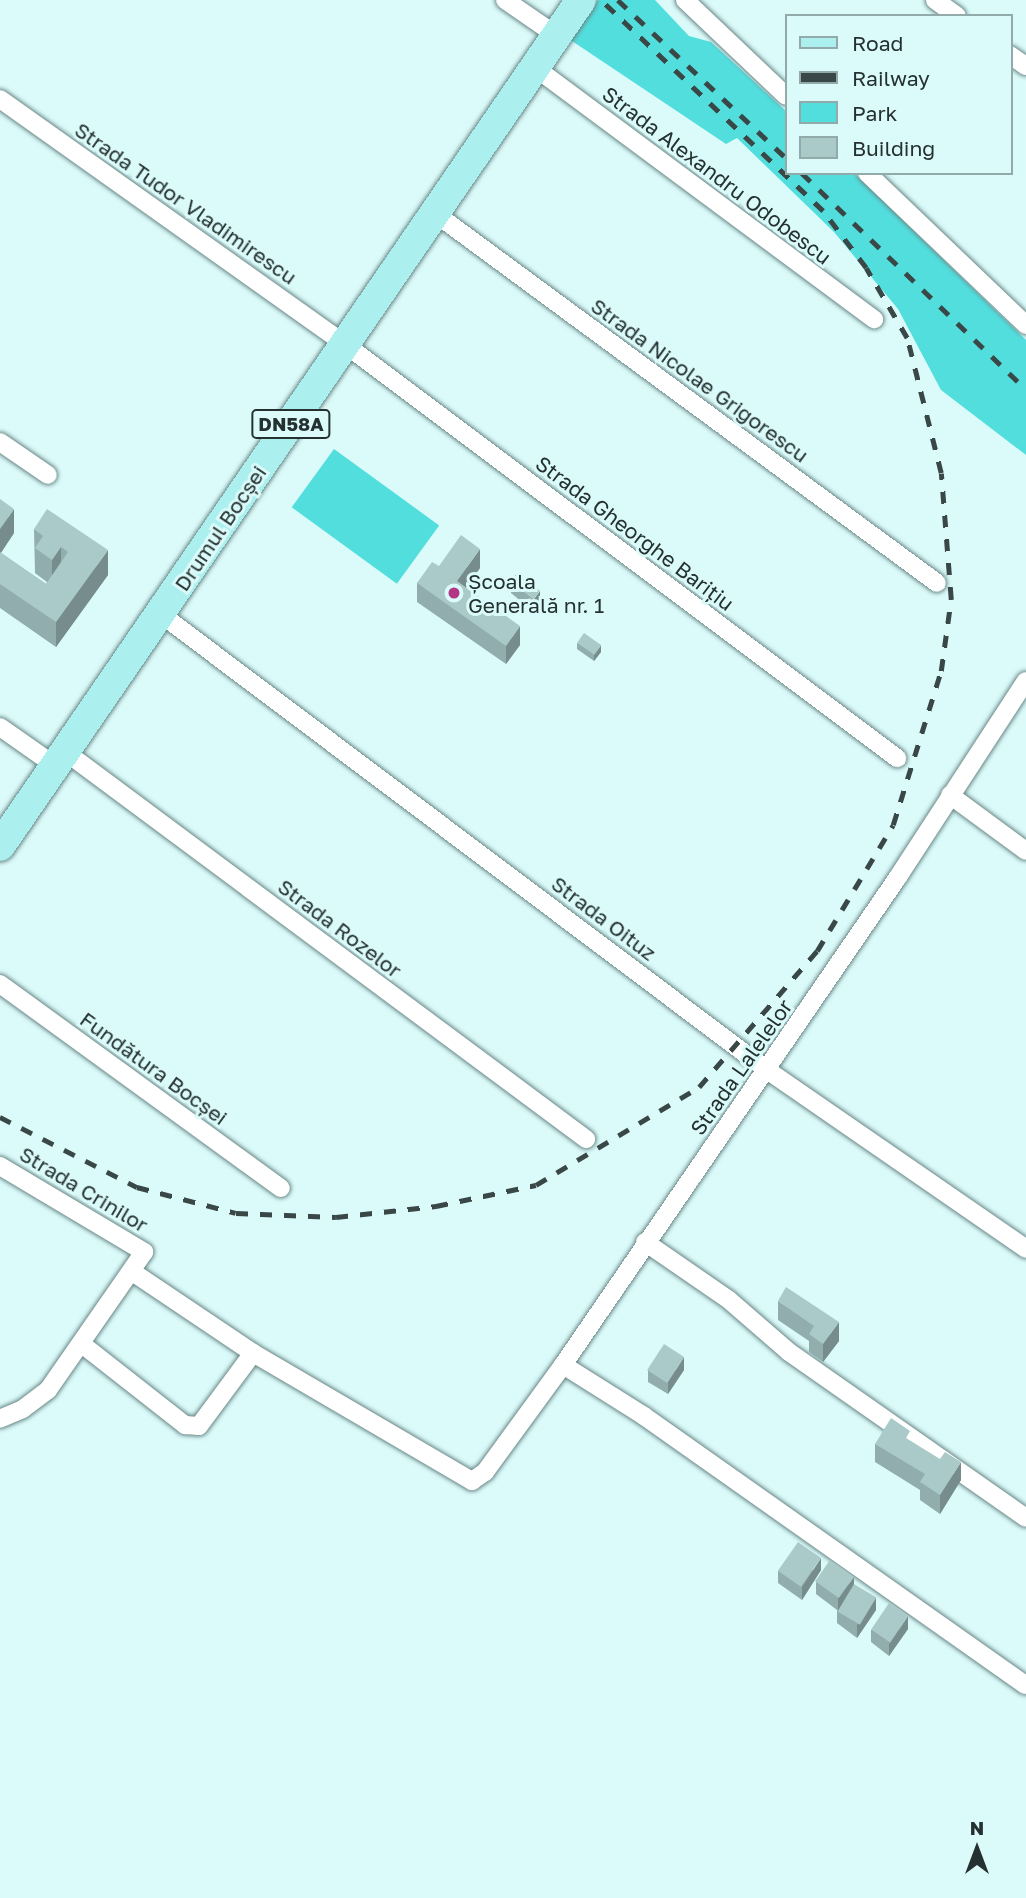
<!DOCTYPE html>
<html>
<head>
<meta charset="utf-8">
<style>
  body { margin:0 }
  #map { position:relative; width:1026px; height:1898px; overflow:hidden; background:#dbfbfa; font-family:"Golos Text",sans-serif }
  div>[style] { position:absolute }
  .green>* { inset:0; background:#53dede; transform-origin:0 0 }
  .roads { filter:drop-shadow(0 0 2px #698686) drop-shadow(0 0 2px #698686) }
  .street>* { height:18px; margin:-9px; padding:0 9px; transform-origin:9px; border-radius:9px; background:#fff }
  .primary>* { height:30px; margin:-15px; padding:0 15px; transform-origin:15px; border-radius:15px; background:#acefef }
  .rail>* { height:4.5px; margin-top:-2.25px; transform-origin:0; background:repeating-linear-gradient(90deg,#394747 0 12px,transparent 0 24px) }
  .wall>* { inset:0; background:#92adad }
  .shaded-wall>* { inset:0; background:#778d8d }
  .building>* { inset:0; background:#aac9c9; transform-origin:0 0 }
  .dots>* { width:19px; height:19px; translate:-50% -50%; box-sizing:border-box; border:4px solid #dbfbfa; border-radius:50% }
  span { translate:-50% -50%; white-space:nowrap; text-align:center; line-height:1.15; -webkit-text-stroke:6px #dbfbfa; paint-order:stroke }
  .shield-label span { padding:2px 5px; background:#dbfbfa; border:2px solid; border-radius:5px; -webkit-text-stroke-width:0 }
  .shield-label { font-size:19px; color:#253131; font-weight:700 }
  .street-label { font-size:21px; color:#253131 }
  .poi-label { font-size:21px; color:#253131 }
  .left { translate:0 -50%; text-align:left }
  .legend { position:absolute; left:785px; top:14px; width:228px; height:161px; box-sizing:border-box; background:#dbfbfa; border:2px solid #92aaaa; margin:0; padding:9px 12px; list-style:none; font-size:21px; color:#253131 }
  .legend li { display:flex; align-items:center; gap:14px; height:35px }
  .legend b { width:35px; border:2px solid #92aaaa }
  .north { position:absolute; left:942px; top:1814px; width:70px; height:70px; -webkit-text-stroke:5px #dbfbfa; paint-order:stroke; rotate:0deg; font-size:19px; font-weight:700; line-height:28px; text-align:center; color:#253131 }
  .north::after { content:''; display:block; margin:auto; width:24px; height:32px; background:#253131; clip-path:polygon(50% 0,100% 100%,50% 72%,0 100%) }
</style>
</head>
<body>
<div id="map">
  <div class="green">
    <div style="clip-path:polygon(598px 0,655px 0,689px 36px,711px 42px,786px 111px,786px 173px,854px 173px,1026px 340px,1026px 455px,941px 390px,898px 309px,834px 232px,737px 138px,726px 144px,569px 39px)"></div>
    <div style="left:334px;top:449px;width:130px;height:72px;rotate:36deg"></div>
  </div>
  <div class="roads">
    <div class="street">
      <div style="left:505px;top:0;width:62px;rotate:34.5deg"></div>
      <div style="left:685px;top:0;width:139px;rotate:43.5deg"></div>
      <div style="left:935px;top:0;width:27px;rotate:36deg"></div>
      <div style="left:1010px;top:55px;width:19px;rotate:35deg"></div>
      <div style="left:533px;top:66px;width:425px;rotate:36.6deg"></div>
      <div style="left:0;top:99px;width:425px;rotate:35.4deg"></div>
      <div style="left:346px;top:345px;width:689px;rotate:36.85deg"></div>
      <div style="left:867px;top:173px;width:220px;rotate:43.7deg"></div>
      <div style="left:436px;top:214px;width:622px;rotate:36.37deg"></div>
      <div style="left:0;top:442px;width:58px;rotate:34.5deg"></div>
      <div style="left:162px;top:615px;width:757px;rotate:36.95deg"></div>
      <div style="left:767px;top:1070px;width:315px;rotate:34.6deg"></div>
      <div style="left:0;top:727px;width:70px;rotate:35.1deg"></div>
      <div style="left:67px;top:753px;width:647px;rotate:36.64deg"></div>
      <div style="left:950px;top:795px;width:94px;rotate:36.4deg"></div>
      <div style="left:0;top:984px;width:347px;rotate:36deg"></div>
      <div style="left:0;top:1166px;width:168px;rotate:30.8deg"></div>
      <div style="left:144px;top:1252px;width:168px;rotate:124.8deg"></div>
      <div style="left:48px;top:1390px;width:31px;rotate:143deg"></div>
      <div style="left:23px;top:1409px;width:25px;rotate:157deg"></div>
      <div style="left:645px;top:1242px;width:102px;rotate:34.6deg"></div>
      <div style="left:729px;top:1300px;width:79px;rotate:40.9deg"></div>
      <div style="left:789px;top:1352px;width:289px;rotate:35deg"></div>
      <div style="left:134px;top:1273px;width:143px;rotate:33.9deg"></div>
      <div style="left:253px;top:1353px;width:254px;rotate:30.3deg"></div>
      <div style="left:472px;top:1481px;width:16px;rotate:-35deg"></div>
      <div style="left:485px;top:1472px;width:132px;rotate:-53.9deg"></div>
      <div style="left:563px;top:1365px;width:592px;rotate:-55.53deg"></div>
      <div style="left:898px;top:877px;width:234px;rotate:-56.9deg"></div>
      <div style="left:83px;top:1345px;width:130px;rotate:38.1deg"></div>
      <div style="left:185px;top:1425px;width:14px;rotate:4deg"></div>
      <div style="left:199px;top:1426px;width:91px;rotate:-53.5deg"></div>
      <div style="left:563px;top:1365px;width:96px;rotate:32.2deg"></div>
      <div style="left:644px;top:1416px;width:467px;rotate:35.2deg"></div>
    </div>
    <div class="primary">
      <div style="left:0;top:846px;width:1026px;rotate:-55.52deg"></div>
    </div>
  </div>
  <div class="rail">
    <div style="left:618px;top:0;width:231px;rotate:43.2deg"></div>
    <div style="left:802px;top:173px;width:311px;rotate:44deg"></div>
    <div style="left:0;top:1117px;width:154px;rotate:27.1deg"></div>
    <div style="left:137px;top:1187px;width:102px;rotate:14.7deg"></div>
    <div style="left:236px;top:1213px;width:100px;rotate:2.3deg"></div>
    <div style="left:336px;top:1217px;width:101px;rotate:-6.3deg"></div>
    <div style="left:436px;top:1206px;width:102px;rotate:-11.9deg"></div>
    <div style="left:536px;top:1185px;width:190px;rotate:-31deg"></div>
    <div style="left:699px;top:1087px;width:180px;rotate:-49.1deg"></div>
    <div style="left:817px;top:951px;width:147px;rotate:-58.9deg"></div>
    <div style="left:893px;top:825px;width:161px;rotate:-72.7deg"></div>
    <div style="left:941px;top:671px;width:73px;rotate:-82.1deg"></div>
    <div style="left:951px;top:599px;width:126px;rotate:-94.5deg"></div>
    <div style="left:941px;top:473px;width:139px;rotate:-104.1deg"></div>
    <div style="left:907px;top:338px;width:81px;rotate:-120.4deg"></div>
    <div style="left:866px;top:268px;width:71px;rotate:-127deg"></div>
    <div style="left:823px;top:211px;width:306px;rotate:-136.5deg"></div>
  </div>
  <div class="wall">
    <div style="clip-path:polygon(0 499px,14px 533px,1px 553px,46px 584px,47px 582px,35px 573px,34px 529px,108px 575px,56px 647px,0 608px)"></div>
    <div style="clip-path:polygon(439px 566px,480px 568px,466px 588px,520px 645px,506px 664px,417px 602px,417px 583px)"></div>
    <div style="clip-path:polygon(511px 581px,540px 604px,534px 612px,511px 593px)"></div>
    <div style="clip-path:polygon(577px 643px,601px 652px,594px 661px,577px 649px)"></div>
    <div style="clip-path:polygon(778px 1301px,839px 1341px,823px 1362px,809px 1352px,809px 1341px,778px 1320px)"></div>
    <div style="clip-path:polygon(648px 1370px,684px 1370px,668px 1394px,648px 1382px)"></div>
    <div style="clip-path:polygon(910px 1441px,961px 1480px,940px 1514px,920px 1500px,920px 1490px,875px 1462px,875px 1444px)"></div>
    <div style="clip-path:polygon(821px 1570px,802px 1600px,778px 1583px,778px 1571px)"></div>
    <div style="clip-path:polygon(816px 1582px,854px 1585px,876px 1610px,857px 1638px,837px 1623px,837px 1610px,816px 1594px)"></div>
    <div style="clip-path:polygon(908px 1629px,889px 1656px,871px 1642px,871px 1630px)"></div>
  </div>
  <div class="shaded-wall">
    <div style="clip-path:polygon(14px 509px,14px 533px,0 554px,0 529px)"></div>
    <div style="clip-path:polygon(61px 547px,61px 572px,52px 585px,52px 560px)"></div>
    <div style="clip-path:polygon(480px 549px,480px 568px,457px 600px,457px 581px)"></div>
    <div style="clip-path:polygon(108px 550px,108px 575px,56px 647px,56px 622px)"></div>
    <div style="clip-path:polygon(540px 591px,540px 604px,534px 612px,534px 599px)"></div>
    <div style="clip-path:polygon(520px 626px,520px 645px,506px 664px,506px 646px)"></div>
    <div style="clip-path:polygon(601px 645px,601px 652px,594px 661px,594px 655px)"></div>
    <div style="clip-path:polygon(839px 1322px,839px 1341px,823px 1362px,823px 1344px)"></div>
    <div style="clip-path:polygon(684px 1357px,684px 1370px,668px 1394px,668px 1382px)"></div>
    <div style="clip-path:polygon(961px 1462px,961px 1480px,940px 1514px,940px 1495px)"></div>
    <div style="clip-path:polygon(821px 1558px,821px 1570px,802px 1600px,802px 1587px)"></div>
    <div style="clip-path:polygon(854px 1577px,854px 1589px,838px 1611px,838px 1598px)"></div>
    <div style="clip-path:polygon(876px 1597px,876px 1610px,857px 1638px,857px 1625px)"></div>
    <div style="clip-path:polygon(908px 1616px,908px 1629px,889px 1656px,889px 1644px)"></div>
  </div>
  <div class="building">
    <div style="clip-path:polygon(0 499px,14px 509px,0 529px)"></div>
    <div style="clip-path:polygon(47px 509px,108px 550px,56px 622px,0 584px,0 552px,46px 584px,68px 552px,61px 547px,52px 560px,35px 548px,43px 536px,34px 529px)"></div>
    <div style="clip-path:polygon(461px 535px,480px 549px,457px 581px,520px 626px,506px 646px,417px 583px,432px 562px,439px 566px)"></div>
    <div style="left:517px;top:573px;width:29px;height:10px;rotate:38deg"></div>
    <div style="left:584px;top:633px;width:21px;height:12px;rotate:35deg"></div>
    <div style="clip-path:polygon(786px 1287px,839px 1322px,823px 1344px,809px 1334px,814px 1326px,778px 1301px)"></div>
    <div style="left:664px;top:1344px;width:24px;height:31px;rotate:33deg"></div>
    <div style="clip-path:polygon(891px 1418px,910px 1431px,906px 1438px,940px 1459px,945px 1452px,961px 1462px,940px 1495px,920px 1482px,925px 1474px,875px 1444px)"></div>
    <div style="left:798px;top:1542px;width:28px;height:35px;rotate:35deg"></div>
    <div style="left:830px;top:1560px;width:29px;height:26px;rotate:35deg"></div>
    <div style="left:854px;top:1584px;width:26px;height:32px;rotate:31deg"></div>
    <div style="left:889px;top:1603px;width:23px;height:32px;rotate:34deg"></div>
  </div>
  <div class="dots">
    <div style="left:454px;top:593px;background:#b33686"></div>
  </div>
  <div class="shield-label">
    <span style="left:291px;top:424px">DN58A</span>
  </div>
  <div class="street-label">
    <span style="left:717px;top:175px;rotate:37deg">Strada Alexandru Odobescu</span>
    <span style="left:186px;top:203px;rotate:35deg">Strada Tudor Vladimirescu</span>
    <span style="left:700px;top:380px;rotate:36deg">Strada Nicolae Grigorescu</span>
    <span style="left:220px;top:528px;rotate:-56deg">Drumul Bocșei</span>
    <span style="left:635px;top:533px;rotate:37deg">Strada Gheorghe Barițiu</span>
    <span style="left:604px;top:918px;rotate:37deg">Strada Oituz</span>
    <span style="left:340px;top:928px;rotate:37deg">Strada Rozelor</span>
    <span style="left:741px;top:1067px;rotate:-55deg">Strada Lalelelor</span>
    <span style="left:154px;top:1068px;rotate:36deg">Fundătura Bocșei</span>
    <span style="left:84px;top:1189px;rotate:31deg">Strada Crinilor</span>
  </div>
  <div class="poi-label">
    <span class="left" style="left:468px;top:593px">Școala<br>Generală nr. 1</span>
  </div>
  <ul class="legend">
  <li><b style="height:9px;background:#acefef"></b>Road</li>
  <li><b style="height:9px;background:#394747"></b>Railway</li>
  <li><b style="height:19px;background:#53dede"></b>Park</li>
  <li><b style="height:19px;background:#aac9c9"></b>Building</li>
  </ul>
  <div class="north">N</div>
</div>
</body>
</html>
